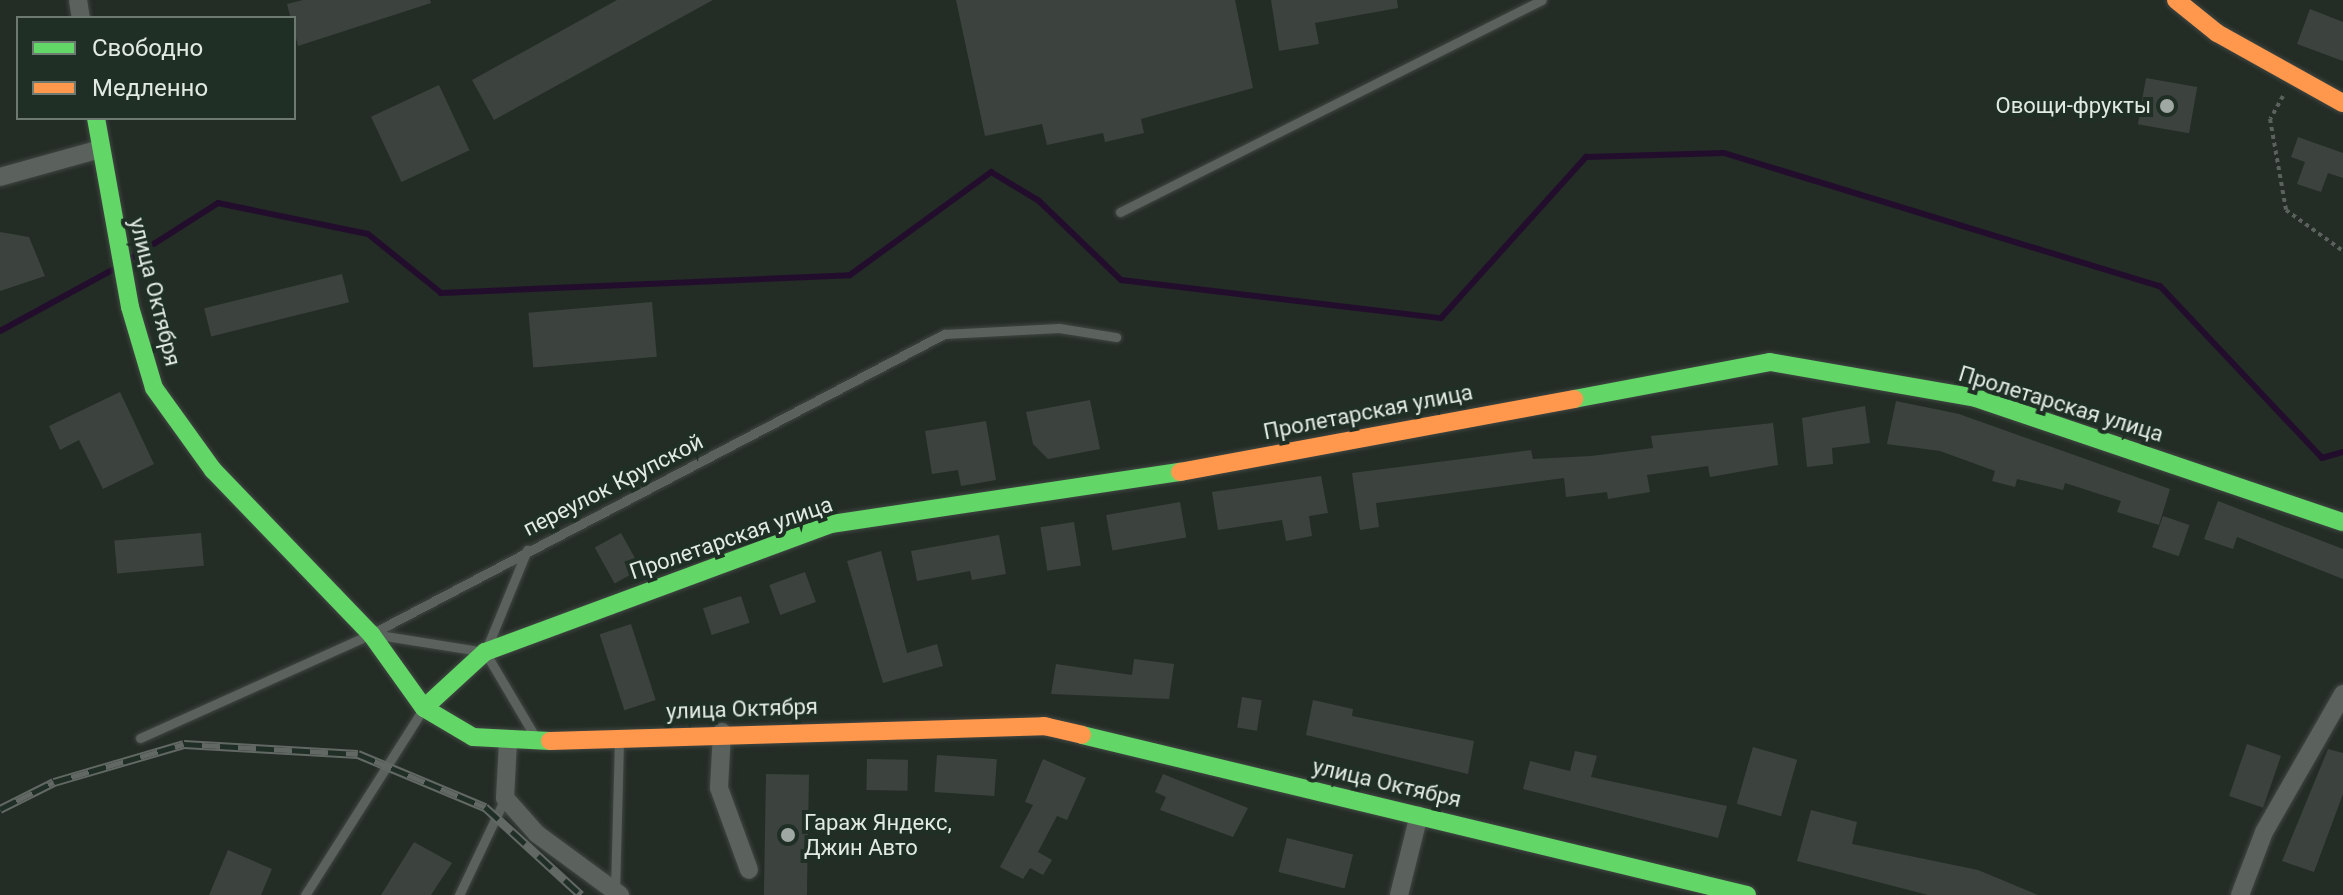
<!DOCTYPE html>
<html>
<head>
<meta charset="utf-8">
<style>
  body { margin:0 }
  #map { position:relative; width:2343px; height:895px; overflow:hidden; background:#242c26; font-family:Roboto,sans-serif }
  div>[style] { position:absolute }
  .stream>* { height:6px; margin:-3px; padding:0 3px; transform-origin:3px; border-radius:3px; background:#220e2c }
  .building>* { inset:0; background:#3c433e; transform-origin:0 0 }
  .path>* { height:4px; margin-top:-2px; transform-origin:0; background:repeating-linear-gradient(90deg,#5b615d 0 4px,transparent 0 8px) }
  .roads { filter:drop-shadow(0 0 2px #404742) drop-shadow(0 0 2px #404742) }
  .lane>* { height:9px; margin:-4.5px; padding:0 4.5px; transform-origin:4.5px; border-radius:4.5px; background:#5b625d }
  .street>* { height:18px; margin:-9px; padding:0 9px; transform-origin:9px; border-radius:9px; background:#5b625d }
  .fast>* { height:18px; margin:-9px; padding:0 9px; transform-origin:9px; border-radius:9px; background:#63d668 }
  .slow>* { height:18px; margin:-9px; padding:0 9px; transform-origin:9px; border-radius:9px; background:#ff974d }
  .rail>* { height:9px; margin-top:-4.5px; transform-origin:0; background:repeating-linear-gradient(90deg,#202f25 0 18px,#626864 0 36px); box-sizing:border-box; border-block:2px solid #626864 }
  .dots>* { width:22px; height:22px; translate:-50% -50%; box-sizing:border-box; border:4px solid #202f25; border-radius:50% }
  span { translate:-50% -50%; white-space:nowrap; text-align:center; line-height:1.15; -webkit-text-stroke:8px #202f25; paint-order:stroke }
  .poi-label { font-size:22px; color:#e1ebe4 }
  .right { translate:-100% -50%; text-align:right }
  .left { translate:0 -50%; text-align:left }
  .street-label { font-size:22px; color:#e1ebe4 }
  .legend { position:absolute; left:16px; top:16px; width:280px; height:104px; box-sizing:border-box; background:#202f25; border:2px solid #6d7a71; margin:0; padding:10px 14px; list-style:none; font-size:24px; color:#e1ebe4 }
  .legend li { display:flex; align-items:center; gap:16px; height:40px }
  .legend b { width:40px; border:2px solid #6d7a71 }
</style>
</head>
<body>
<div id="map">
  <div class="stream">
    <div style="left:127px;top:261px;width:108px;rotate:-32.5deg"></div>
    <div style="left:218px;top:203px;width:153px;rotate:11.7deg"></div>
    <div style="left:368px;top:234px;width:94px;rotate:38.9deg"></div>
    <div style="left:441px;top:293px;width:409px;rotate:-2.5deg"></div>
    <div style="left:850px;top:275px;width:175px;rotate:-36.1deg"></div>
    <div style="left:991px;top:172px;width:56px;rotate:31.1deg"></div>
    <div style="left:1039px;top:201px;width:114px;rotate:43.9deg"></div>
    <div style="left:1121px;top:280px;width:322px;rotate:6.8deg"></div>
    <div style="left:1441px;top:318px;width:217px;rotate:-48deg"></div>
    <div style="left:1586px;top:157px;width:138px;rotate:-1.7deg"></div>
    <div style="left:1724px;top:153px;width:456px;rotate:17deg"></div>
    <div style="left:2160px;top:286px;width:236px;rotate:46.7deg"></div>
    <div style="left:2322px;top:458px;width:22px;rotate:-16deg"></div>
    <div style="left:0;top:331px;width:130px;rotate:-28.5deg"></div>
  </div>
  <div class="building">
    <div style="clip-path:polygon(303px 0,430px 0,431px 3px,298px 46px,287px 4px)"></div>
    <div style="clip-path:polygon(617px 0,713px 0,494px 120px,472px 80px)"></div>
    <div style="clip-path:polygon(956px 0,1235px 0,1253px 88px,1141px 119px,1144px 133px,1105px 142px,1103px 133px,1047px 145px,1042px 124px,985px 136px)"></div>
    <div style="clip-path:polygon(1271px 0,1397px 0,1398px 8px,1315px 23px,1319px 44px,1279px 51px)"></div>
    <div style="clip-path:polygon(2310px 9px,2343px 22px,2343px 61px,2297px 44px)"></div>
    <div style="left:2146px;top:78px;width:52px;height:47px;rotate:10deg"></div>
    <div style="left:439px;top:85px;width:72px;height:75px;rotate:65deg"></div>
    <div style="clip-path:polygon(2298px 137px,2343px 153px,2343px 178px,2328px 173px,2321px 192px,2297px 184px,2305px 162px,2291px 157px)"></div>
    <div style="clip-path:polygon(0 232px,29px 237px,45px 276px,0 291px)"></div>
    <div style="left:342px;top:274px;width:29px;height:142px;rotate:76deg"></div>
    <div style="left:652px;top:302px;width:55px;height:124px;rotate:85deg"></div>
    <div style="clip-path:polygon(120px 392px,154px 464px,103px 489px,79px 440px,60px 450px,49px 426px)"></div>
    <div style="clip-path:polygon(1090px 400px,1100px 449px,1048px 459px,1033px 444px,1026px 412px)"></div>
    <div style="clip-path:polygon(1896px 401px,1959px 414px,2170px 489px,2159px 525px,2117px 512px,2121px 501px,2065px 483px,2063px 490px,2017px 479px,2015px 487px,1992px 481px,1995px 471px,1940px 451px,1887px 444px)"></div>
    <div style="clip-path:polygon(1865px 406px,1870px 443px,1832px 448px,1833px 464px,1807px 467px,1802px 418px)"></div>
    <div style="clip-path:polygon(986px 421px,996px 480px,961px 486px,958px 470px,932px 474px,925px 431px)"></div>
    <div style="clip-path:polygon(1773px 423px,1778px 465px,1710px 477px,1708px 466px,1647px 475px,1650px 492px,1608px 499px,1607px 492px,1566px 497px,1564px 478px,1376px 503px,1379px 527px,1360px 530px,1352px 473px,1531px 450px,1533px 459px,1591px 456px,1653px 448px,1651px 436px)"></div>
    <div style="clip-path:polygon(1321px 476px,1328px 513px,1309px 516px,1312px 536px,1286px 541px,1282px 520px,1218px 530px,1212px 492px)"></div>
    <div style="clip-path:polygon(2218px 501px,2343px 549px,2343px 579px,2237px 537px,2233px 549px,2204px 539px)"></div>
    <div style="left:1180px;top:502px;width:36px;height:75px;rotate:80deg"></div>
    <div style="left:2163px;top:516px;width:28px;height:33px;rotate:19deg"></div>
    <div style="left:1074px;top:522px;width:44px;height:34px;rotate:81deg"></div>
    <div style="left:201px;top:533px;width:33px;height:87px;rotate:85deg"></div>
    <div style="left:621px;top:533px;width:41px;height:30px;rotate:61deg"></div>
    <div style="clip-path:polygon(999px 535px,1006px 574px,972px 580px,970px 571px,917px 581px,911px 551px)"></div>
    <div style="clip-path:polygon(881px 551px,907px 653px,937px 644px,943px 666px,883px 683px,847px 561px)"></div>
    <div style="left:805px;top:572px;width:32px;height:38px;rotate:70deg"></div>
    <div style="left:741px;top:596px;width:28px;height:40px;rotate:72deg"></div>
    <div style="left:631px;top:624px;width:80px;height:33px;rotate:72deg"></div>
    <div style="clip-path:polygon(1134px 659px,1174px 664px,1169px 699px,1051px 694px,1056px 664px,1132px 675px)"></div>
    <div style="left:1242px;top:697px;width:20px;height:31px;rotate:9deg"></div>
    <div style="clip-path:polygon(1313px 700px,1353px 709px,1352px 716px,1474px 741px,1468px 774px,1306px 735px)"></div>
    <div style="left:2247px;top:744px;width:36px;height:55px;rotate:19deg"></div>
    <div style="left:1753px;top:747px;width:46px;height:59px;rotate:16deg"></div>
    <div style="clip-path:polygon(2328px 749px,2343px 753px,2343px 794px,2314px 872px,2282px 861px)"></div>
    <div style="clip-path:polygon(1575px 751px,1597px 756px,1591px 777px,1727px 806px,1718px 838px,1523px 789px,1530px 761px,1570px 771px)"></div>
    <div style="left:937px;top:755px;width:60px;height:37px;rotate:4deg"></div>
    <div style="left:867px;top:759px;width:41px;height:31px;rotate:1deg"></div>
    <div style="clip-path:polygon(1043px 759px,1086px 778px,1067px 820px,1057px 816px,1038px 852px,1052px 860px,1043px 875px,1030px 868px,1023px 879px,1000px 867px,1033px 805px,1025px 802px)"></div>
    <div style="left:766px;top:774px;width:43px;height:121px;rotate:1deg"></div>
    <div style="clip-path:polygon(1163px 774px,1248px 808px,1233px 837px,1160px 810px,1166px 797px,1155px 792px)"></div>
    <div style="clip-path:polygon(1811px 810px,1857px 822px,1852px 844px,1978px 870px,2038px 895px,1928px 895px,1797px 861px)"></div>
    <div style="left:1287px;top:838px;width:68px;height:35px;rotate:14deg"></div>
    <div style="clip-path:polygon(414px 842px,452px 863px,431px 895px,381px 895px)"></div>
    <div style="clip-path:polygon(228px 850px,272px 869px,261px 895px,209px 895px)"></div>
  </div>
  <div class="path">
    <div style="left:2283px;top:96px;width:26px;rotate:119deg"></div>
    <div style="left:2270px;top:119px;width:92px;rotate:80deg"></div>
    <div style="left:2286px;top:210px;width:70px;rotate:35.7deg"></div>
  </div>
  <div class="roads">
    <div class="lane">
      <div style="left:1120px;top:212px;width:472px;rotate:-26.7deg"></div>
      <div style="left:379px;top:635px;width:107px;rotate:9.1deg"></div>
      <div style="left:485px;top:652px;width:96px;rotate:59.4deg"></div>
      <div style="left:488px;top:645px;width:103px;rotate:-67.7deg"></div>
      <div style="left:140px;top:738px;width:253px;rotate:-24.2deg"></div>
      <div style="left:371px;top:634px;width:647px;rotate:-27.63deg"></div>
      <div style="left:944px;top:334px;width:115px;rotate:-3deg"></div>
      <div style="left:1059px;top:328px;width:58px;rotate:9deg"></div>
      <div style="left:615px;top:892px;width:149px;rotate:-88.5deg"></div>
      <div style="left:305px;top:895px;width:220px;rotate:-57.6deg"></div>
      <div style="left:459px;top:895px;width:107px;rotate:-64.6deg"></div>
    </div>
    <div class="street">
      <div style="left:78px;top:0;width:18px;rotate:81deg"></div>
      <div style="left:0;top:177px;width:104px;rotate:-15.6deg"></div>
      <div style="left:722px;top:732px;width:56px;rotate:93.1deg"></div>
      <div style="left:719px;top:788px;width:87px;rotate:69.9deg"></div>
      <div style="left:508px;top:742px;width:56px;rotate:93.1deg"></div>
      <div style="left:505px;top:798px;width:48px;rotate:48.4deg"></div>
      <div style="left:537px;top:834px;width:103px;rotate:36.3deg"></div>
      <div style="left:1399px;top:895px;width:82px;rotate:-76deg"></div>
      <div style="left:2240px;top:895px;width:67px;rotate:-69.1deg"></div>
      <div style="left:2264px;top:832px;width:159px;rotate:-60.2deg"></div>
    </div>
    <div class="fast">
      <div style="left:96px;top:118px;width:192px;rotate:79.8deg"></div>
      <div style="left:130px;top:307px;width:84px;rotate:73.5deg"></div>
      <div style="left:154px;top:388px;width:101px;rotate:54.3deg"></div>
      <div style="left:213px;top:470px;width:228px;rotate:46.1deg"></div>
      <div style="left:371px;top:634px;width:91px;rotate:54.4deg"></div>
      <div style="left:424px;top:708px;width:57px;rotate:30.6deg"></div>
      <div style="left:473px;top:737px;width:77px;rotate:3deg"></div>
      <div style="left:1574px;top:399px;width:199px;rotate:-10.7deg"></div>
      <div style="left:1770px;top:362px;width:209px;rotate:9.9deg"></div>
      <div style="left:1976px;top:398px;width:387px;rotate:18.7deg"></div>
      <div style="left:424px;top:708px;width:83px;rotate:-42.6deg"></div>
      <div style="left:485px;top:652px;width:369px;rotate:-20.3deg"></div>
      <div style="left:831px;top:524px;width:353px;rotate:-8.5deg"></div>
      <div style="left:1082px;top:735px;width:684px;rotate:13.53deg"></div>
    </div>
    <div class="slow">
      <div style="left:2176px;top:0;width:53px;rotate:38.8deg"></div>
      <div style="left:2217px;top:33px;width:144px;rotate:29.1deg"></div>
      <div style="left:1180px;top:472px;width:401px;rotate:-10.5deg"></div>
      <div style="left:550px;top:741px;width:494px;rotate:-1.7deg"></div>
      <div style="left:1044px;top:726px;width:39px;rotate:13deg"></div>
    </div>
  </div>
  <div class="rail">
    <div style="left:0;top:809px;width:60px;rotate:-26.6deg"></div>
    <div style="left:54px;top:782px;width:135px;rotate:-16.3deg"></div>
    <div style="left:184px;top:744px;width:174px;rotate:3.3deg"></div>
    <div style="left:358px;top:754px;width:138px;rotate:22.7deg"></div>
    <div style="left:485px;top:807px;width:130px;rotate:42.5deg"></div>
  </div>
  <div class="dots">
    <div style="left:2167px;top:106px;background:#9fa8a2"></div>
    <div style="left:788px;top:835px;background:#9fa8a2"></div>
  </div>
  <div class="poi-label">
    <span class="right" style="left:2151px;top:106px">Овощи-фрукты</span>
    <span class="left" style="left:804px;top:835px">Гараж Яндекс,<br>Джин Авто</span>
  </div>
  <div class="street-label">
    <span style="left:155px;top:292px;rotate:76deg">улица Октября</span>
    <span style="left:2061px;top:404px;rotate:17deg">Пролетарская улица</span>
    <span style="left:1368px;top:412px;rotate:-11deg">Пролетарская улица</span>
    <span style="left:613px;top:485px;rotate:-27deg">переулок Крупской</span>
    <span style="left:731px;top:538px;rotate:-19deg">Пролетарская улица</span>
    <span style="left:742px;top:709px;rotate:-2deg">улица Октября</span>
    <span style="left:1387px;top:783px;rotate:13deg">улица Октября</span>
  </div>
  <ul class="legend">
  <li><b style="height:10px;background:#63d668"></b>Свободно</li>
  <li><b style="height:10px;background:#ff974d"></b>Медленно</li>
  </ul>
</div>
</body>
</html>
